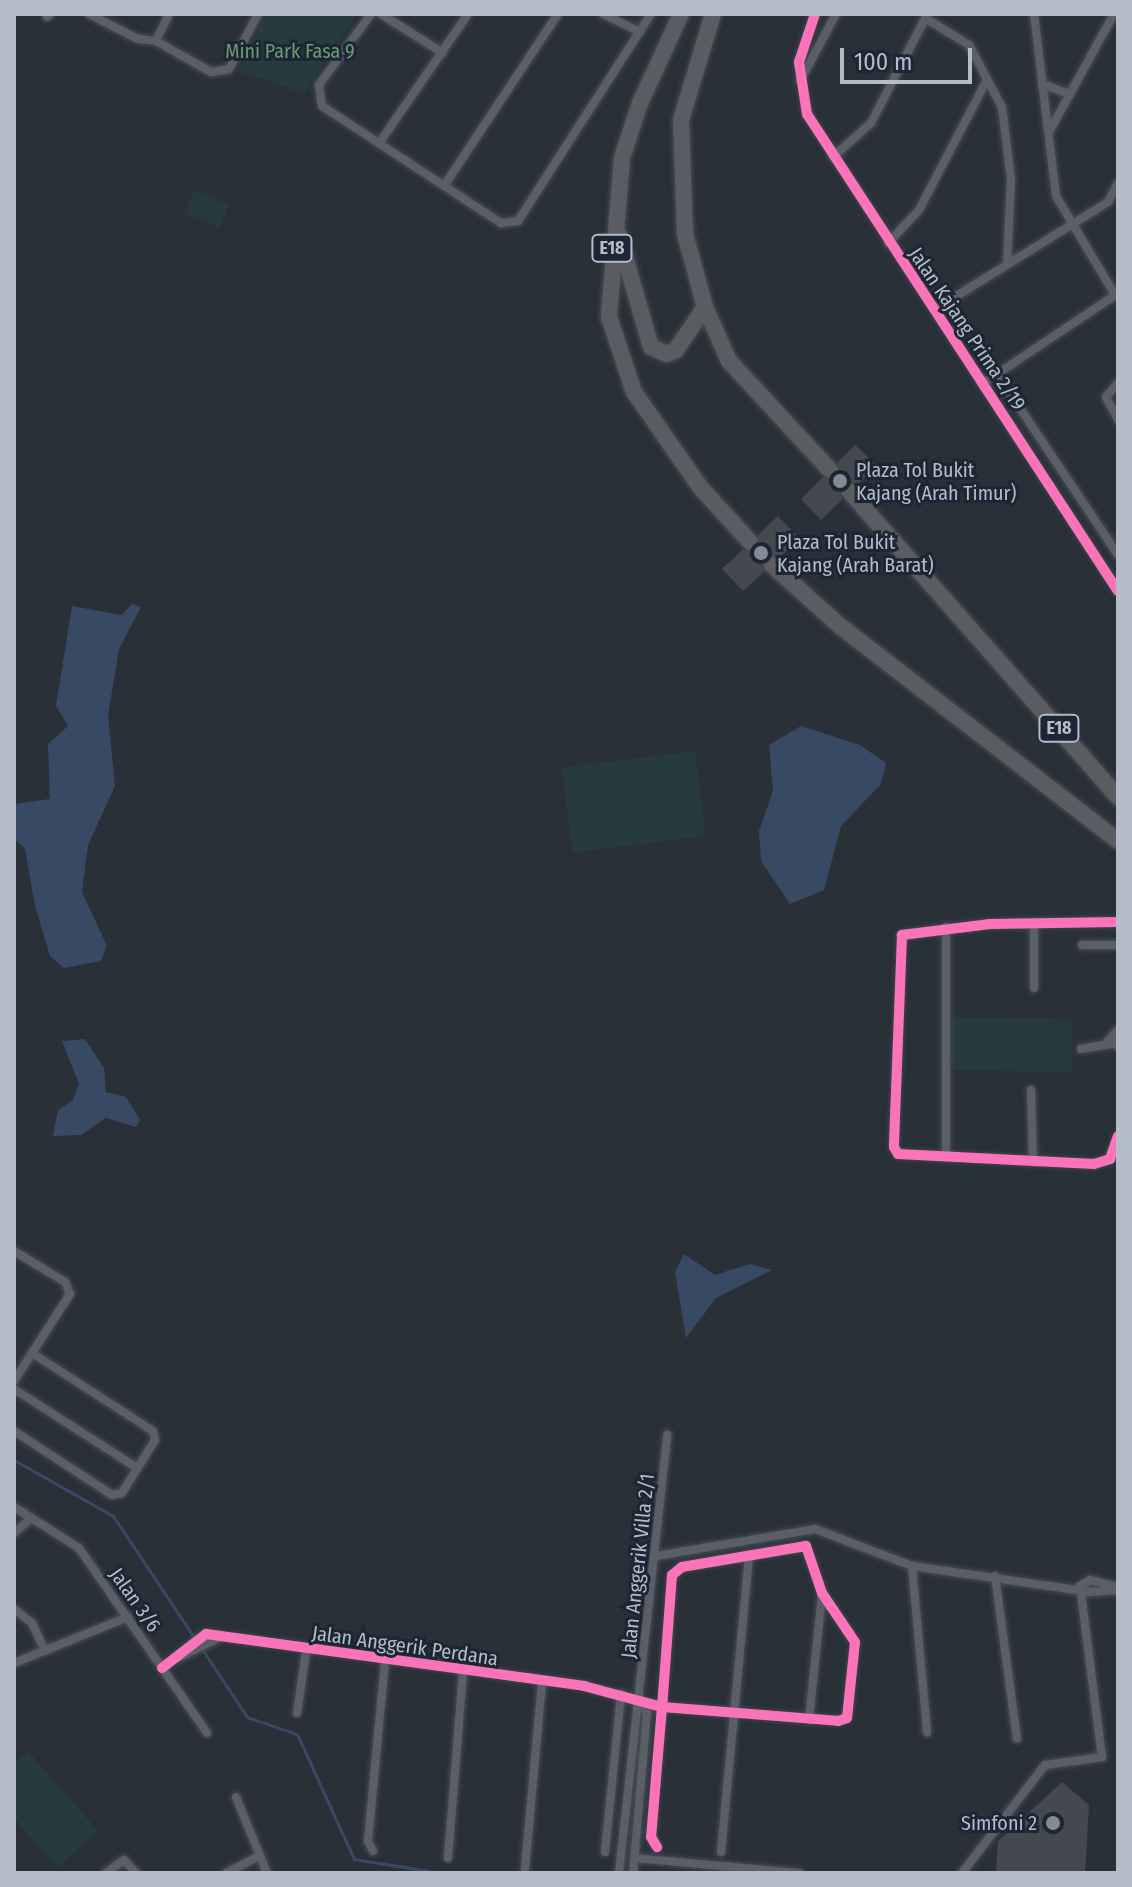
<!DOCTYPE html>
<html>
<head>
<meta charset="utf-8">
<style>
  body { margin:0 }
  #map { position:relative; width:1132px; height:1887px; overflow:hidden; background:#2a3038; font-family:"Fira Sans Condensed",sans-serif }
  div>[style] { position:absolute }
  .green>* { inset:0; background:#273a3e; transform-origin:0 0 }
  .water>* { inset:0; background:#384963 }
  .stream>* { height:3px; margin:-1.5px; padding:0 1.5px; transform-origin:1.5px; border-radius:1.5px; background:#384963 }
  .building>* { inset:0; background:#444950 }
  .highway-tunnel>* { height:16px; margin-top:-8px; transform-origin:0; background:repeating-linear-gradient(90deg,#3f454e 0 16px,transparent 0 24px) }
  .roads { filter:drop-shadow(0 0 2px #484c53) drop-shadow(0 0 2px #484c53) }
  .street>* { height:8px; margin:-4px; padding:0 4px; transform-origin:4px; border-radius:4px; background:#5a5e66 }
  .highway>* { height:16px; margin:-8px; padding:0 8px; transform-origin:8px; border-radius:8px; background:#5a5d60 }
  .cycleway>* { height:10px; margin:-5px; padding:0 5px; transform-origin:5px; border-radius:5px; background:#fb73b8 }
  .dots>* { width:22px; height:22px; translate:-50% -50%; box-sizing:border-box; border:4px solid #1d2633; border-radius:50% }
  span { translate:-50% -50%; white-space:nowrap; text-align:center; line-height:1.15; -webkit-text-stroke:6px #1d2633; paint-order:stroke }
  .shield-label span { padding:2px 6px; background:#1d2633; border:2px solid; border-radius:6px; -webkit-text-stroke-width:0 }
  .shield-label { font-size:18px; color:#b4bcc9; font-weight:700 }
  .park-label { font-size:20px; color:#6b9a76 }
  .street-label { font-size:20px; color:#b4bcc9 }
  .poi-label { font-size:20px; color:#b4bcc9 }
  .left { translate:0 -50%; text-align:left }
  .right { translate:-100% -50%; text-align:right }
  .frame { position:absolute; inset:0; border:16px solid #b4bcc9; pointer-events:none }
  .scale { position:absolute; left:840px; top:48px; width:132px; height:36px; box-sizing:border-box; border:4px solid #b4bcc9; border-top:0; padding-left:10px; font-size:24px; line-height:28px; white-space:nowrap; color:#b4bcc9; -webkit-text-stroke:6px #1d2633; paint-order:stroke }
</style>
</head>
<body>
<div id="map">
  <div class="green">
    <div style="clip-path:polygon(266px 14px,358px 14px,304px 93px,238px 71px)"></div>
    <div style="left:194px;top:190px;width:38px;height:25px;rotate:23deg"></div>
    <div style="left:695px;top:751px;width:86px;height:134px;rotate:83deg"></div>
    <div style="left:952px;top:1017px;width:121px;height:53px;rotate:1deg"></div>
    <div style="clip-path:polygon(28px 1751px,98px 1831px,57px 1867px,14px 1818px,14px 1763px)"></div>
  </div>
  <div class="water">
    <div style="clip-path:polygon(132px 604px,141px 607px,119px 649px,108px 716px,115px 786px,88px 845px,82px 892px,107px 946px,101px 961px,64px 968px,50px 956px,35px 906px,25px 849px,14px 838px,14px 804px,50px 799px,48px 744px,68px 726px,56px 706px,72px 606px,122px 615px)"></div>
    <div style="clip-path:polygon(801px 726px,860px 745px,886px 763px,881px 784px,841px 826px,824px 890px,790px 904px,761px 861px,759px 831px,773px 791px,769px 745px)"></div>
    <div style="clip-path:polygon(85px 1039px,104px 1068px,106px 1092px,126px 1097px,140px 1120px,136px 1127px,106px 1118px,81px 1135px,53px 1136px,58px 1110px,73px 1100px,79px 1084px,62px 1041px)"></div>
    <div style="clip-path:polygon(684px 1254px,715px 1275px,750px 1264px,772px 1270px,716px 1298px,686px 1338px,675px 1272px)"></div>
  </div>
  <div class="stream">
    <div style="left:14px;top:1460px;width:114px;rotate:29.5deg"></div>
    <div style="left:113px;top:1516px;width:148px;rotate:56.3deg"></div>
    <div style="left:202px;top:1649px;width:82px;rotate:56.5deg"></div>
    <div style="left:247px;top:1717px;width:53px;rotate:18.8deg"></div>
    <div style="left:297px;top:1734px;width:137px;rotate:65.5deg"></div>
    <div style="left:354px;top:1859px;width:89px;rotate:9deg"></div>
    <div style="left:587px;top:1873px;width:21px"></div>
  </div>
  <div class="building">
    <div style="clip-path:polygon(855px 445px,877px 466px,858px 484px,842px 484px,842px 500px,821px 520px,801px 499px,822px 478px,838px 477px,838px 462px)"></div>
    <div style="clip-path:polygon(778px 516px,800px 539px,780px 557px,764px 557px,764px 572px,743px 591px,722px 569px,742px 550px,758px 550px,758px 535px)"></div>
    <div style="clip-path:polygon(1062px 1782px,1089px 1805px,1085px 1873px,996px 1873px,998px 1841px)"></div>
  </div>
  <div class="highway-tunnel">
    <div style="left:830px;top:470px;width:30px;rotate:48deg"></div>
    <div style="left:750px;top:542px;width:32px;rotate:46deg"></div>
  </div>
  <div class="roads">
    <div class="street">
      <div style="left:89px;top:14px;width:55px;rotate:27deg"></div>
      <div style="left:138px;top:39px;width:18px;rotate:6deg"></div>
      <div style="left:169px;top:14px;width:30px;rotate:116deg"></div>
      <div style="left:156px;top:41px;width:63px;rotate:29.4deg"></div>
      <div style="left:211px;top:72px;width:18px;rotate:-9deg"></div>
      <div style="left:229px;top:69px;width:62px;rotate:-62.2deg"></div>
      <div style="left:371px;top:14px;width:88px;rotate:126.2deg"></div>
      <div style="left:319px;top:85px;width:21px;rotate:82deg"></div>
      <div style="left:322px;top:106px;width:214px;rotate:33.2deg"></div>
      <div style="left:501px;top:223px;width:17px;rotate:-7deg"></div>
      <div style="left:518px;top:221px;width:246px;rotate:-57.3deg"></div>
      <div style="left:381px;top:14px;width:73px;rotate:32.2deg"></div>
      <div style="left:603px;top:14px;width:41px;rotate:25.9deg"></div>
      <div style="left:815px;top:14px;width:51px;rotate:108.4deg"></div>
      <div style="left:799px;top:62px;width:53px;rotate:81.3deg"></div>
      <div style="left:807px;top:114px;width:569px;rotate:56.9deg"></div>
      <div style="left:1034px;top:14px;width:183px;rotate:83.1deg"></div>
      <div style="left:1056px;top:196px;width:115px;rotate:59.2deg"></div>
      <div style="left:47px;top:17px;width:4px;rotate:-45deg"></div>
      <div style="left:925px;top:18px;width:52px;rotate:31.5deg"></div>
      <div style="left:969px;top:45px;width:70px;rotate:62deg"></div>
      <div style="left:1002px;top:107px;width:73px;rotate:82.9deg"></div>
      <div style="left:1011px;top:179px;width:84px;rotate:92.7deg"></div>
      <div style="left:800px;top:81px;width:76px;rotate:-61.8deg"></div>
      <div style="left:1042px;top:84px;width:30px;rotate:20deg"></div>
      <div style="left:1049px;top:132px;width:135px;rotate:-61.2deg"></div>
      <div style="left:380px;top:142px;width:155px;rotate:-55.5deg"></div>
      <div style="left:833px;top:157px;width:51px;rotate:-41.8deg"></div>
      <div style="left:871px;top:123px;width:122px;rotate:-62.6deg"></div>
      <div style="left:444px;top:186px;width:206px;rotate:-56.5deg"></div>
      <div style="left:888px;top:243px;width:45px;rotate:-46.8deg"></div>
      <div style="left:919px;top:210px;width:147px;rotate:-62.4deg"></div>
      <div style="left:934px;top:310px;width:205px;rotate:-31.8deg"></div>
      <div style="left:1108px;top:202px;width:21px;rotate:-62deg"></div>
      <div style="left:997px;top:374px;width:218px;rotate:56.2deg"></div>
      <div style="left:1118px;top:383px;width:18px;rotate:131deg"></div>
      <div style="left:1106px;top:397px;width:26px;rotate:62deg"></div>
      <div style="left:982px;top:384px;width:162px;rotate:-33.7deg"></div>
      <div style="left:1118px;top:922px;width:128px;rotate:179.1deg"></div>
      <div style="left:990px;top:924px;width:89px;rotate:172.9deg"></div>
      <div style="left:902px;top:935px;width:212px;rotate:92.2deg"></div>
      <div style="left:894px;top:1147px;width:8px;rotate:60deg"></div>
      <div style="left:898px;top:1154px;width:196px;rotate:2.9deg"></div>
      <div style="left:1094px;top:1164px;width:17px;rotate:-17deg"></div>
      <div style="left:1110px;top:1159px;width:24px;rotate:-71deg"></div>
      <div style="left:1082px;top:945px;width:36px"></div>
      <div style="left:1034px;top:988px;width:65px;rotate:-90deg"></div>
      <div style="left:1118px;top:1030px;width:15px;rotate:132deg"></div>
      <div style="left:1108px;top:1041px;width:11px;rotate:27deg"></div>
      <div style="left:1081px;top:1049px;width:29px;rotate:-10deg"></div>
      <div style="left:1031px;top:1090px;width:72px;rotate:88.4deg"></div>
      <div style="left:946px;top:1157px;width:230px;rotate:-90deg"></div>
      <div style="left:14px;top:1251px;width:60px;rotate:31.3deg"></div>
      <div style="left:65px;top:1282px;width:13px;rotate:67deg"></div>
      <div style="left:70px;top:1294px;width:103px;rotate:122.8deg"></div>
      <div style="left:14px;top:1389px;width:146px;rotate:32.7deg"></div>
      <div style="left:14px;top:1431px;width:117px;rotate:33.1deg"></div>
      <div style="left:112px;top:1495px;width:10px;rotate:-11deg"></div>
      <div style="left:122px;top:1493px;width:62px;rotate:-58.1deg"></div>
      <div style="left:155px;top:1440px;width:9px;rotate:-103deg"></div>
      <div style="left:153px;top:1431px;width:144px;rotate:-147.2deg"></div>
      <div style="left:14px;top:1507px;width:77px;rotate:32.2deg"></div>
      <div style="left:79px;top:1548px;width:225px;rotate:55.3deg"></div>
      <div style="left:14px;top:1533px;width:23px;rotate:-41deg"></div>
      <div style="left:656px;top:1556px;width:161px;rotate:-9.6deg"></div>
      <div style="left:815px;top:1529px;width:104px;rotate:20.9deg"></div>
      <div style="left:912px;top:1566px;width:180px;rotate:8.3deg"></div>
      <div style="left:1090px;top:1592px;width:28px;rotate:-4deg"></div>
      <div style="left:912px;top:1566px;width:167px;rotate:84.8deg"></div>
      <div style="left:995px;top:1576px;width:164px;rotate:82.3deg"></div>
      <div style="left:1080px;top:1586px;width:12px;rotate:-31deg"></div>
      <div style="left:1090px;top:1580px;width:29px;rotate:14deg"></div>
      <div style="left:14px;top:1609px;width:23px;rotate:38deg"></div>
      <div style="left:32px;top:1623px;width:31px;rotate:65deg"></div>
      <div style="left:174px;top:1660px;width:50px;rotate:-26.1deg"></div>
      <div style="left:14px;top:1663px;width:123px;rotate:-22deg"></div>
      <div style="left:162px;top:1668px;width:56px;rotate:-37.7deg"></div>
      <div style="left:206px;top:1634px;width:382px;rotate:7.8deg"></div>
      <div style="left:584px;top:1686px;width:81px;rotate:15.1deg"></div>
      <div style="left:662px;top:1707px;width:177px;rotate:4.5deg"></div>
      <div style="left:838px;top:1721px;width:9px;rotate:-18deg"></div>
      <div style="left:847px;top:1718px;width:76px;rotate:-84deg"></div>
      <div style="left:855px;top:1642px;width:59px;rotate:-124deg"></div>
      <div style="left:822px;top:1593px;width:50px;rotate:-108.8deg"></div>
      <div style="left:806px;top:1546px;width:126px;rotate:170.4deg"></div>
      <div style="left:682px;top:1567px;width:13px;rotate:141deg"></div>
      <div style="left:672px;top:1575px;width:132px;rotate:94.3deg"></div>
      <div style="left:662px;top:1707px;width:130px;rotate:94.8deg"></div>
      <div style="left:651px;top:1837px;width:12px;rotate:59deg"></div>
      <div style="left:297px;top:1713px;width:63px;rotate:-81.7deg"></div>
      <div style="left:809px;top:1720px;width:127px;rotate:-84.1deg"></div>
      <div style="left:236px;top:1797px;width:82px;rotate:67.8deg"></div>
      <div style="left:373px;top:1851px;width:11px;rotate:-117deg"></div>
      <div style="left:368px;top:1841px;width:180px;rotate:-84.6deg"></div>
      <div style="left:605px;top:1852px;width:159px;rotate:-84.2deg"></div>
      <div style="left:721px;top:1852px;width:299px;rotate:-84.6deg"></div>
      <div style="left:448px;top:1858px;width:187px;rotate:-85.4deg"></div>
      <div style="left:634px;top:1858px;width:166px;rotate:5.2deg"></div>
      <div style="left:525px;top:1869px;width:189px;rotate:-84.8deg"></div>
      <div style="left:106px;top:1873px;width:22px;rotate:-36deg"></div>
      <div style="left:124px;top:1860px;width:18px;rotate:47deg"></div>
      <div style="left:226px;top:1873px;width:38px;rotate:-27deg"></div>
      <div style="left:619px;top:1873px;width:441px;rotate:-83.7deg"></div>
      <div style="left:633px;top:1873px;width:161px;rotate:-85deg"></div>
      <div style="left:647px;top:1713px;width:15px;rotate:-118deg"></div>
      <div style="left:962px;top:1873px;width:136px;rotate:-52.5deg"></div>
      <div style="left:1045px;top:1765px;width:58px;rotate:-8deg"></div>
      <div style="left:1102px;top:1757px;width:172px;rotate:-97.3deg"></div>
    </div>
    <div class="highway">
      <div style="left:681px;top:14px;width:98px;rotate:114.7deg"></div>
      <div style="left:640px;top:103px;width:58px;rotate:108.1deg"></div>
      <div style="left:622px;top:158px;width:160px;rotate:94.7deg"></div>
      <div style="left:609px;top:317px;width:79px;rotate:71.6deg"></div>
      <div style="left:634px;top:392px;width:116px;rotate:55.2deg"></div>
      <div style="left:700px;top:487px;width:74px;rotate:47.7deg"></div>
      <div style="left:713px;top:14px;width:111px;rotate:106.8deg"></div>
      <div style="left:681px;top:120px;width:114px;rotate:88deg"></div>
      <div style="left:685px;top:234px;width:76px;rotate:74.7deg"></div>
      <div style="left:705px;top:307px;width:59px;rotate:66deg"></div>
      <div style="left:729px;top:361px;width:149px;rotate:47.2deg"></div>
      <div style="left:618px;top:233px;width:119px;rotate:73.9deg"></div>
      <div style="left:651px;top:347px;width:17px;rotate:24deg"></div>
      <div style="left:667px;top:354px;width:10px;rotate:-24deg"></div>
      <div style="left:676px;top:350px;width:52px;rotate:-56deg"></div>
      <div style="left:850px;top:492px;width:406px;rotate:48.7deg"></div>
      <div style="left:772px;top:565px;width:91px;rotate:41.9deg"></div>
      <div style="left:840px;top:626px;width:351px;rotate:37.7deg"></div>
    </div>
  </div>
  <div class="cycleway">
    <div style="left:815px;top:14px;width:51px;rotate:108.4deg"></div>
    <div style="left:799px;top:62px;width:53px;rotate:81.3deg"></div>
    <div style="left:807px;top:114px;width:569px;rotate:56.9deg"></div>
    <div style="left:1118px;top:922px;width:128px;rotate:179.1deg"></div>
    <div style="left:990px;top:924px;width:89px;rotate:172.9deg"></div>
    <div style="left:902px;top:935px;width:212px;rotate:92.2deg"></div>
    <div style="left:894px;top:1147px;width:8px;rotate:60deg"></div>
    <div style="left:898px;top:1154px;width:196px;rotate:2.9deg"></div>
    <div style="left:1094px;top:1164px;width:17px;rotate:-17deg"></div>
    <div style="left:1110px;top:1159px;width:24px;rotate:-71deg"></div>
    <div style="left:162px;top:1668px;width:56px;rotate:-37.7deg"></div>
    <div style="left:206px;top:1634px;width:382px;rotate:7.8deg"></div>
    <div style="left:584px;top:1686px;width:81px;rotate:15.1deg"></div>
    <div style="left:662px;top:1707px;width:177px;rotate:4.5deg"></div>
    <div style="left:838px;top:1721px;width:9px;rotate:-18deg"></div>
    <div style="left:847px;top:1718px;width:76px;rotate:-84deg"></div>
    <div style="left:855px;top:1642px;width:59px;rotate:-124deg"></div>
    <div style="left:822px;top:1593px;width:50px;rotate:-108.8deg"></div>
    <div style="left:806px;top:1546px;width:126px;rotate:170.4deg"></div>
    <div style="left:682px;top:1567px;width:13px;rotate:141deg"></div>
    <div style="left:672px;top:1575px;width:132px;rotate:94.3deg"></div>
    <div style="left:662px;top:1707px;width:130px;rotate:94.8deg"></div>
    <div style="left:651px;top:1837px;width:12px;rotate:59deg"></div>
  </div>
  <div class="dots">
    <div style="left:840px;top:481px;background:#848b96"></div>
    <div style="left:761px;top:553px;background:#848b96"></div>
    <div style="left:1053px;top:1823px;background:#848b96"></div>
  </div>
  <div class="shield-label">
    <span style="left:612px;top:248px">E18</span>
    <span style="left:1059px;top:728px">E18</span>
  </div>
  <div class="park-label">
    <span style="left:290px;top:51px">Mini Park Fasa 9</span>
  </div>
  <div class="street-label">
    <span style="left:967px;top:329px;rotate:56deg">Jalan Kajang Prima 2/19</span>
    <span style="left:638px;top:1566px;rotate:-84deg">Jalan Anggerik Villa 2/1</span>
    <span style="left:135px;top:1600px;rotate:55deg">Jalan 3/6</span>
    <span style="left:405px;top:1646px;rotate:8deg">Jalan Anggerik Perdana</span>
  </div>
  <div class="poi-label">
    <span class="left" style="left:856px;top:482px">Plaza Tol Bukit<br>Kajang (Arah Timur)</span>
    <span class="left" style="left:777px;top:554px">Plaza Tol Bukit<br>Kajang (Arah Barat)</span>
    <span class="right" style="left:1037px;top:1823px">Simfoni 2</span>
  </div>
  <div class="frame"></div>
  <div class="scale">100 m</div>
</div>
</body>
</html>
